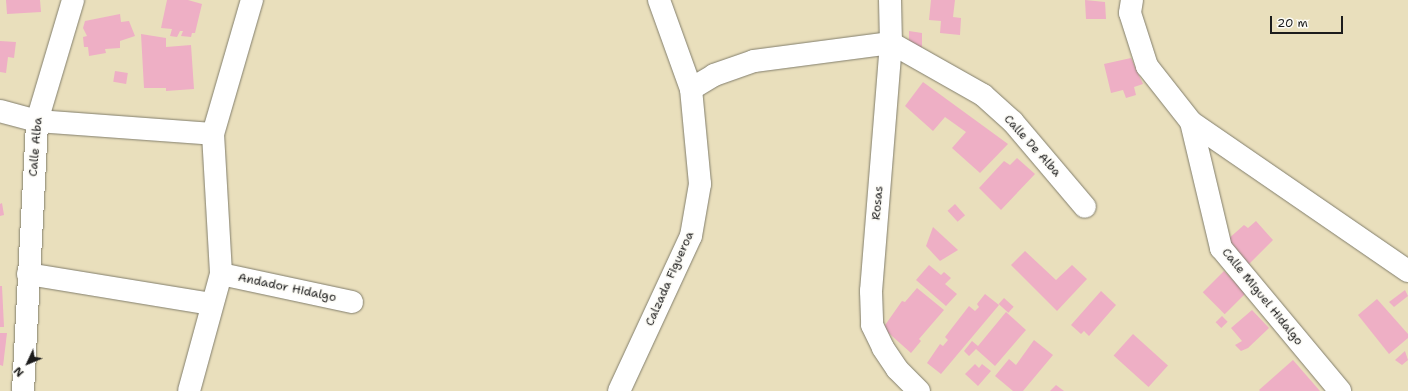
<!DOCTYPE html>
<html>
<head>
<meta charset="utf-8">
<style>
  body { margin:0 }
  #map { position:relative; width:1408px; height:391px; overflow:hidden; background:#e9dfbc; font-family:"Shantell Sans",sans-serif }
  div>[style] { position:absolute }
  .building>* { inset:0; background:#eeafc5; transform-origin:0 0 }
  .roads { filter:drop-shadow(0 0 1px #827e6c) drop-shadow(0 0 1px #827e6c) }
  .minor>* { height:22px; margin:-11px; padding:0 11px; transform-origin:11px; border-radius:11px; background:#fff }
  span { translate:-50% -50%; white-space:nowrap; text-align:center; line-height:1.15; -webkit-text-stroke:3.5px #fdfcf7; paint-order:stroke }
  .street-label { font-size:12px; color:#1c1c1c }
  .north { position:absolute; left:8px; top:343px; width:40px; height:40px; -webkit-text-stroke:3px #fdfcf7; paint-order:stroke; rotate:226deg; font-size:11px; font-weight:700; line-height:16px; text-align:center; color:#1c1c1c }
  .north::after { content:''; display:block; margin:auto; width:14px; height:18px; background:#1c1c1c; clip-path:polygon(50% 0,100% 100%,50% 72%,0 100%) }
  .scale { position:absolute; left:1270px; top:16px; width:73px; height:18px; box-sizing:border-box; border:2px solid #1c1c1c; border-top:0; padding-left:5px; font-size:12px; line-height:14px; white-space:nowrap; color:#1c1c1c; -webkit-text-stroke:3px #fdfcf7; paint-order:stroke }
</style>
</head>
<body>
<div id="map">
  <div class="building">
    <div style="clip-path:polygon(6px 0,40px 0,41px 12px,7px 14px)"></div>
    <div style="clip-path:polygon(167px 0,188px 0,202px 4px,195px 33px,192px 33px,191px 37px,181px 36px,183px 31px,180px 31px,177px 37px,170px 36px,172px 29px,161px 28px)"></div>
    <div style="clip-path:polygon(931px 0,955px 0,953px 17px,961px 18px,960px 35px,940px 33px,941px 21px,929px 20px)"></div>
    <div style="clip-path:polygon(1085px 0,1105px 2px,1106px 19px,1086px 19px)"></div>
    <div style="clip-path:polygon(120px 14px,121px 22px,129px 21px,135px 36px,120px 41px,120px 48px,105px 49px,106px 53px,89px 56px,88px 47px,84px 47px,83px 37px,87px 36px,83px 28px,85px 21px)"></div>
    <div style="clip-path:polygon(909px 31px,922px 33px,922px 49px,909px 48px)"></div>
    <div style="clip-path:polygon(141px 34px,166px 38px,166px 47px,191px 45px,194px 89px,166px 91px,166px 88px,144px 88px)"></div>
    <div style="clip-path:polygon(0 41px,16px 42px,14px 58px,8px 57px,6px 73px,0 72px)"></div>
    <div style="clip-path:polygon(1131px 58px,1143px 84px,1134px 87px,1136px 95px,1126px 98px,1123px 90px,1111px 93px,1104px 64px)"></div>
    <div style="left:115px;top:71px;width:13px;height:11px;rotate:9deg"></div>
    <div style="clip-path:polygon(923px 82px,1008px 144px,980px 173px,952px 148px,966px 132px,945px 117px,933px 131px,905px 106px)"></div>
    <div style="clip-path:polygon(1017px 158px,1035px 174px,1001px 210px,979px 188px,1004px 161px,1010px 165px)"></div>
    <div style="clip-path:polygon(2px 203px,4px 215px,0 216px,0 204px)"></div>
    <div style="left:955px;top:204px;width:15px;height:10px;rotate:48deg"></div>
    <div style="clip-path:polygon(1256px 221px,1273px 240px,1248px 265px,1227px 240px,1244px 225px,1248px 228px)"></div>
    <div style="clip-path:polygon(933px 227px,958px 250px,940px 261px,926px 246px)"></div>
    <div style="clip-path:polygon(1025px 251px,1056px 280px,1072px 265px,1087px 279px,1057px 311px,1011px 265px)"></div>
    <div style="clip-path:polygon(929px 265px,941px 275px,944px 272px,951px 278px,945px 284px,957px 294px,946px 306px,916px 280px)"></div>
    <div style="left:1224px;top:271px;width:31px;height:30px;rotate:45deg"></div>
    <div style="clip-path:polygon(0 286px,2px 286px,4px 327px,0 327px)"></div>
    <div style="clip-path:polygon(917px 288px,944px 310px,919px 339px,921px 341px,911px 353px,883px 328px,902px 301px,905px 302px)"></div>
    <div style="clip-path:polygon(1405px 290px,1408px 296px,1394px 307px,1389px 302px)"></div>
    <div style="clip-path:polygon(1101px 291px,1116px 305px,1089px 336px,1084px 331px,1081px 334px,1071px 325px)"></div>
    <div style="clip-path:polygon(985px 294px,999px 305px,941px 374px,927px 363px,940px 344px,943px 346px,948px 340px,945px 337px,969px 306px,975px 311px,979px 307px,977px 304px)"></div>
    <div style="left:1004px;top:298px;width:13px;height:8px;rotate:42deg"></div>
    <div style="clip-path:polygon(1377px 299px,1408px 334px,1408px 338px,1389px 354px,1358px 315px)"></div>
    <div style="clip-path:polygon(1252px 310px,1269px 328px,1248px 348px,1241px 351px,1235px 345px,1242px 341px,1231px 328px)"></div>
    <div style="clip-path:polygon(1006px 312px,1026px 330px,995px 366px,976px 349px,969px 356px,964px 351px,972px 341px,978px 346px)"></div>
    <div style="left:1222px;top:316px;width:8px;height:9px;rotate:45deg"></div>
    <div style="clip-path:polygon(0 333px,7px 333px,3px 366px,0 365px)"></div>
    <div style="left:1133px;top:334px;width:47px;height:29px;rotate:42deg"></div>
    <div style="clip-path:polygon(1034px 340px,1053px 355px,1023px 391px,1013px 391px,995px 376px,1009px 359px,1016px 365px)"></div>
    <div style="clip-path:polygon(1405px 351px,1408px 360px,1402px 365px,1395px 360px)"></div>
    <div style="clip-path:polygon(1293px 360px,1320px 391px,1260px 391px,1259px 390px)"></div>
    <div style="clip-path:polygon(975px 364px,979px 368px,982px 364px,991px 371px,978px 386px,965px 374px)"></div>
    <div style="clip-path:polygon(1056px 385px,1064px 391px,1050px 391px)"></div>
  </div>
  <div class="roads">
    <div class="minor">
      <div style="left:890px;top:0;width:43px;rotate:88.7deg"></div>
      <div style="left:891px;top:43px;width:249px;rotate:94.6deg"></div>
      <div style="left:871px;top:291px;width:34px;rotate:88deg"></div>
      <div style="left:872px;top:325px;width:25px;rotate:64deg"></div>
      <div style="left:883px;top:348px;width:25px;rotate:56deg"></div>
      <div style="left:897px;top:369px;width:31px;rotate:45deg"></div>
      <div style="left:1132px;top:0;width:13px;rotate:99deg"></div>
      <div style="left:1130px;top:13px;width:56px;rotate:72.2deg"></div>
      <div style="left:1147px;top:66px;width:71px;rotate:51.8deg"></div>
      <div style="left:1191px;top:122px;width:263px;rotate:34.5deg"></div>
      <div style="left:691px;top:89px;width:27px;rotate:-31deg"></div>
      <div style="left:714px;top:75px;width:42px;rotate:-19.3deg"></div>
      <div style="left:754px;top:61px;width:138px;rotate:-7.5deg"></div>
      <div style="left:891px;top:43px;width:106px;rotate:29.5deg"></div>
      <div style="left:983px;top:95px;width:40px;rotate:42deg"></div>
      <div style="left:1013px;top:122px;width:111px;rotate:49.7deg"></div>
      <div style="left:0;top:111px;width:38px;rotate:15deg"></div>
      <div style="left:37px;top:121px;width:176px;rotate:4.2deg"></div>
      <div style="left:213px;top:134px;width:140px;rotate:86.7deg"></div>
      <div style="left:221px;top:274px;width:121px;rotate:105.3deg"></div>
      <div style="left:1191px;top:122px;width:130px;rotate:76.6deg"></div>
      <div style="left:1221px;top:248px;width:186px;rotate:50.2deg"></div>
      <div style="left:213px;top:134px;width:140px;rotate:-73.8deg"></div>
      <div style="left:28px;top:274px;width:185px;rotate:9.3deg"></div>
      <div style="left:221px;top:274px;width:134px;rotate:12.1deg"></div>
      <div style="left:23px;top:391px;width:270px;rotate:-87deg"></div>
      <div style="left:37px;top:121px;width:126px;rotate:-73.4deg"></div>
      <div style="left:619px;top:391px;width:171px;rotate:-65.1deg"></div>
      <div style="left:691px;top:236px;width:53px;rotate:-80.2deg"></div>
      <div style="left:700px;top:184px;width:95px;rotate:-95.4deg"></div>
      <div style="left:691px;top:89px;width:95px;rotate:-109.8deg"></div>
    </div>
  </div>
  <div class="street-label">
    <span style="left:1032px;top:146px;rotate:48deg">Calle De Alba</span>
    <span style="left:36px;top:147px;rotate:-85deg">Calle Alba</span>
    <span style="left:878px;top:203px;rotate:-85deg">Rosas</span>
    <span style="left:670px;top:279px;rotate:-66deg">Calzada Figueroa</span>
    <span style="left:287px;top:288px;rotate:12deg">Andador Hidalgo</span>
    <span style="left:1262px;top:297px;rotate:51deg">Calle Miguel Hidalgo</span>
  </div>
  <div class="north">N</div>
  <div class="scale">20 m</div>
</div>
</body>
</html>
